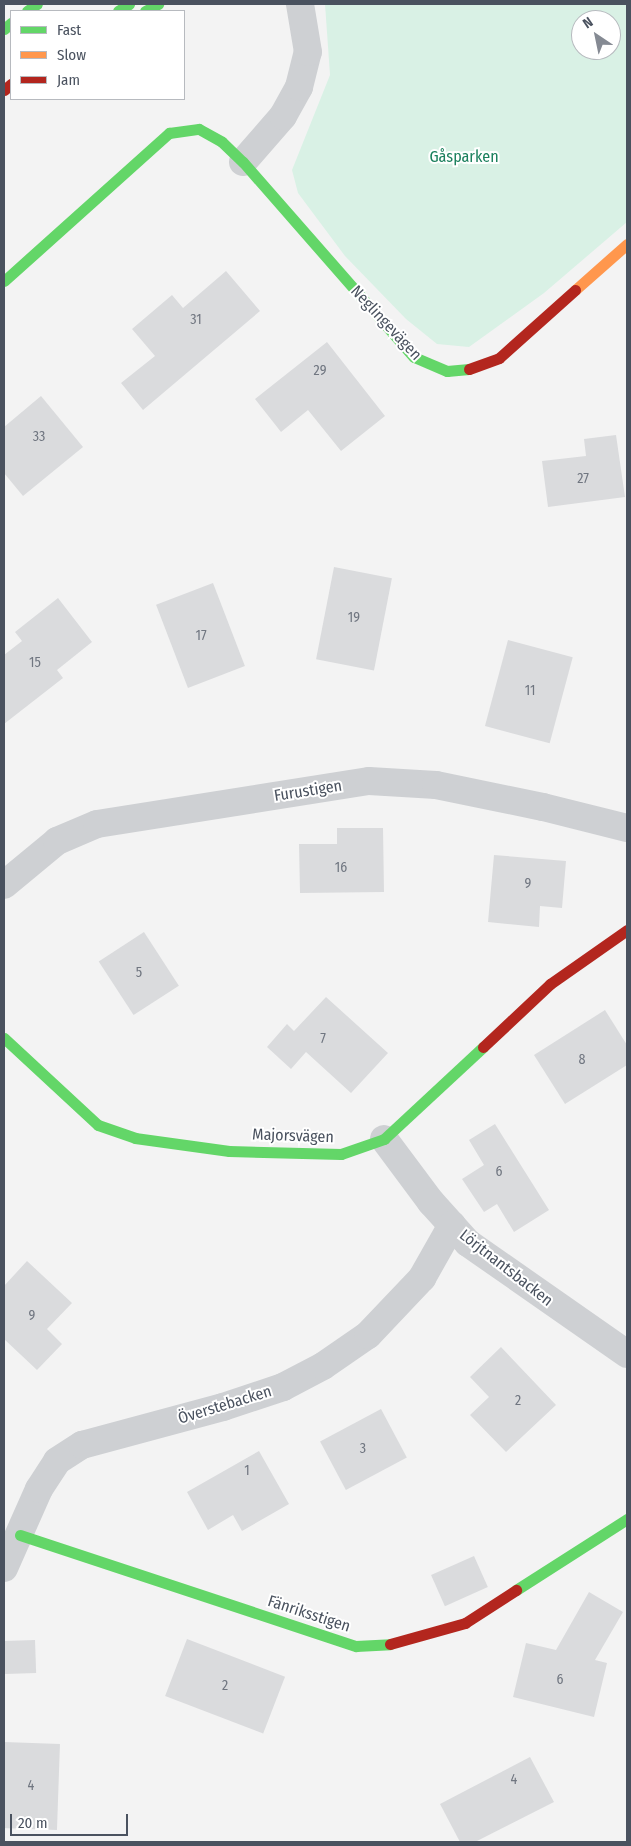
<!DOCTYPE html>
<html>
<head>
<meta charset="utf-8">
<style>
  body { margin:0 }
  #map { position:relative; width:631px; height:1846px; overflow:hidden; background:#f3f3f3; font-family:"Fira Sans Condensed",sans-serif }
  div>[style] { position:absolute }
  .green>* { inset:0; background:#d9f1e5 }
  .building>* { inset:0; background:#dadbdd; transform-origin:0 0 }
  .street>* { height:28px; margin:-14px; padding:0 14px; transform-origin:14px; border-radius:14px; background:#ced0d3 }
  .fast>* { height:11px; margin:-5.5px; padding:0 5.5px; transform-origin:5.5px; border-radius:5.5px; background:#63d668 }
  .slow>* { height:11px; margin:-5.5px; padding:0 5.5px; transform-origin:5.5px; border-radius:5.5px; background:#ff974d }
  .jam>* { height:11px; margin:-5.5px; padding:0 5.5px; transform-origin:5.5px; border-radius:5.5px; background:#b3261e }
  span { translate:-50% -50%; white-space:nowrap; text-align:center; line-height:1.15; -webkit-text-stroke:4px #fff; paint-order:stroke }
  .number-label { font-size:14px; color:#707680 }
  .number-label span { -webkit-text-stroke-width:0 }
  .park-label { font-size:16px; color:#1b805d }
  .street-label { font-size:16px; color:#4a525f }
  .frame { position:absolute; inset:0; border:5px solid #4a525f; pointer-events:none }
  .legend { position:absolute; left:10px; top:10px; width:175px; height:90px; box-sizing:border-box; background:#fff; border:1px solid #b7babf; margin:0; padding:6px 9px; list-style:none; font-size:15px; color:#4a525f }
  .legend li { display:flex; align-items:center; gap:10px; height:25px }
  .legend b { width:25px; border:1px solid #b7babf }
  .north { position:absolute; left:571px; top:10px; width:50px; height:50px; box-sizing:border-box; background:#fff; border:1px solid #b7babf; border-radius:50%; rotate:326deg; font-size:14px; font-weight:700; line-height:20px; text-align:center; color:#4a525f }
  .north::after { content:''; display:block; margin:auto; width:18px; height:22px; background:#858a93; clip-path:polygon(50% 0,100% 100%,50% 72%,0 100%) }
  .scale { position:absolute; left:10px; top:1814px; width:118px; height:22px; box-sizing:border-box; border:2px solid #4a525f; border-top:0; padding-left:6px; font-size:15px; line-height:18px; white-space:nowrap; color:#4a525f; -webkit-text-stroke:4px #fff; paint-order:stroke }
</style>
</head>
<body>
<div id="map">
  <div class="green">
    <div style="clip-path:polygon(evenodd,325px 4px,627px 4px,627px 222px,544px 293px,469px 347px,437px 344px,406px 319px,345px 256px,298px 193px,292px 170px,330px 75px,325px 4px,581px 20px,611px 20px,611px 50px,581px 50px,581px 20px)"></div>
  </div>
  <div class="building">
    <div style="clip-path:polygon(226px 271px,260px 311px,143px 410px,121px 383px,155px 356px,132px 329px,172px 295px,183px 308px)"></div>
    <div style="clip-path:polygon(327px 342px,385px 416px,341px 451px,308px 410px,281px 432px,255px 399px)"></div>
    <div style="clip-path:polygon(41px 396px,83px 447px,23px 496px,4px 473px,4px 427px)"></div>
    <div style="clip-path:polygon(616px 435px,625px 497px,548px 507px,542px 461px,586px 456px,584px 439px)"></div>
    <div style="left:334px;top:567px;width:59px;height:94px;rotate:11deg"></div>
    <div style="left:213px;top:583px;width:89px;height:61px;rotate:69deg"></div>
    <div style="clip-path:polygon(58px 598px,92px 642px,57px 670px,63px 678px,4px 724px,4px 655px,22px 641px,15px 632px)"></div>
    <div style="left:508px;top:640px;width:67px;height:89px;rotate:15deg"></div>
    <div style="clip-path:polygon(337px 828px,383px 828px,384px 892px,300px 893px,299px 844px,337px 844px)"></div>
    <div style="clip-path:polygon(494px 855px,566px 861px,562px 908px,540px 906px,539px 927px,488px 922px)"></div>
    <div style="left:144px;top:932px;width:64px;height:54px;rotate:57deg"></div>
    <div style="clip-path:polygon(326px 997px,388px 1053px,351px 1093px,306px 1052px,291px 1069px,267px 1047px,287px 1024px,294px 1031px)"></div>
    <div style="clip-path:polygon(605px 1010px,627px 1045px,627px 1065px,565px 1104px,534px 1055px)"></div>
    <div style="clip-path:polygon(495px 1124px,549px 1210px,514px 1232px,497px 1204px,484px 1212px,462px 1179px,484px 1165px,469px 1140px)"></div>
    <div style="clip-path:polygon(27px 1261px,72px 1303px,47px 1329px,62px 1344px,37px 1370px,4px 1339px,4px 1286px)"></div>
    <div style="clip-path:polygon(501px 1347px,556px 1405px,506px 1452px,470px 1415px,489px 1397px,470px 1377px)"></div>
    <div style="left:381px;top:1409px;width:55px;height:69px;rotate:62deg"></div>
    <div style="clip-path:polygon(259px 1451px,289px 1504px,242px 1531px,233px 1515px,208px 1530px,187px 1492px)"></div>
    <div style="left:474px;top:1556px;width:34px;height:47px;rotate:66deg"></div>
    <div style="clip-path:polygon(589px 1592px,623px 1612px,595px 1660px,607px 1663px,594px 1717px,513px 1697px,526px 1643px,556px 1650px)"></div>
    <div style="left:187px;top:1639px;width:105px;height:61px;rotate:21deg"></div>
    <div style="left:35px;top:1640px;width:33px;height:31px;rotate:88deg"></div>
    <div style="left:4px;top:1742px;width:56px;height:86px;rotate:2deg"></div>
    <div style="clip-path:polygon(530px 1757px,554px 1802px,475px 1842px,460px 1842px,440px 1804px)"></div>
  </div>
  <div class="street">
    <div style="left:243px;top:162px;width:61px;rotate:-49deg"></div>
    <div style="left:283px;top:116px;width:33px;rotate:-61deg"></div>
    <div style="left:299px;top:87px;width:36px;rotate:-76deg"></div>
    <div style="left:308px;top:52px;width:49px;rotate:-99.5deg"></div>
    <div style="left:4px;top:885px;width:69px;rotate:-39.7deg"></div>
    <div style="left:57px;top:841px;width:43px;rotate:-23deg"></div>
    <div style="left:97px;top:824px;width:275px;rotate:-9deg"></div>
    <div style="left:369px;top:781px;width:67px;rotate:3.4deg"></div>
    <div style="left:436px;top:785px;width:109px;rotate:11.6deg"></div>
    <div style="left:543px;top:807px;width:87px;rotate:14deg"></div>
    <div style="left:384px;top:1139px;width:79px;rotate:53.3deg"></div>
    <div style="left:431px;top:1202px;width:55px;rotate:47.9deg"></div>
    <div style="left:468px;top:1243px;width:194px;rotate:34.9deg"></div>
    <div style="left:4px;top:1568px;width:86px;rotate:-66.1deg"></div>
    <div style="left:39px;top:1489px;width:33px;rotate:-57deg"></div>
    <div style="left:57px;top:1461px;width:30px;rotate:-33deg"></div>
    <div style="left:82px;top:1445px;width:146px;rotate:-15.1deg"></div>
    <div style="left:223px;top:1407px;width:63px;rotate:-18.4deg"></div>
    <div style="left:283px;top:1387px;width:45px;rotate:-27.7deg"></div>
    <div style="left:323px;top:1366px;width:55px;rotate:-34.6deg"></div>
    <div style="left:368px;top:1335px;width:79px;rotate:-46.5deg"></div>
    <div style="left:422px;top:1278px;width:61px;rotate:-60.5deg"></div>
  </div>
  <div class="fast">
    <div style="left:27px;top:11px;width:12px;rotate:-35deg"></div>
    <div style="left:118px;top:11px;width:13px;rotate:-32deg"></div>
    <div style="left:145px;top:11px;width:15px;rotate:-28deg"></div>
    <div style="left:4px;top:29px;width:9px;rotate:-41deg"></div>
    <div style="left:4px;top:281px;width:222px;rotate:-41.9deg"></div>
    <div style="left:169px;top:133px;width:30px;rotate:-8deg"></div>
    <div style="left:199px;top:129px;width:26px;rotate:29deg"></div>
    <div style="left:222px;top:142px;width:29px;rotate:44deg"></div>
    <div style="left:243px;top:162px;width:259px;rotate:48.8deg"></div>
    <div style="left:414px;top:357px;width:36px;rotate:23deg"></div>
    <div style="left:447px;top:371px;width:22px;rotate:-5deg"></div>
    <div style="left:4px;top:1038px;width:128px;rotate:42.8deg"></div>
    <div style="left:98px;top:1125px;width:39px;rotate:19deg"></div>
    <div style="left:135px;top:1138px;width:95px;rotate:7.9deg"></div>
    <div style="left:229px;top:1151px;width:112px;rotate:1.5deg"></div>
    <div style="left:341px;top:1154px;width:46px;rotate:-19.2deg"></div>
    <div style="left:384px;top:1139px;width:135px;rotate:-42.9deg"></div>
    <div style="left:20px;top:1535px;width:354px;rotate:18.3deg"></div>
    <div style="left:356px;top:1646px;width:34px;rotate:-3deg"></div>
    <div style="left:516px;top:1590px;width:132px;rotate:-32.6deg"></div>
  </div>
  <div class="slow">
    <div style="left:575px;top:290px;width:69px;rotate:-41.5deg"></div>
  </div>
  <div class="jam">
    <div style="left:4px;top:90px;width:9px;rotate:-41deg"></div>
    <div style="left:469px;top:369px;width:32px;rotate:-20deg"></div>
    <div style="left:499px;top:358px;width:102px;rotate:-41.8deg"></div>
    <div style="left:483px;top:1047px;width:92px;rotate:-43.2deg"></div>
    <div style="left:550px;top:984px;width:94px;rotate:-35deg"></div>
    <div style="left:390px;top:1644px;width:78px;rotate:-15.6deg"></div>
    <div style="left:465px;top:1623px;width:61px;rotate:-32.9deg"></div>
  </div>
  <div class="number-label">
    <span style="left:196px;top:320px">31</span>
    <span style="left:320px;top:371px">29</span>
    <span style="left:39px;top:437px">33</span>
    <span style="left:583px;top:479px">27</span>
    <span style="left:354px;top:618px">19</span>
    <span style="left:201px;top:636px">17</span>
    <span style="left:35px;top:663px">15</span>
    <span style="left:530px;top:691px">11</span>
    <span style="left:341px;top:868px">16</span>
    <span style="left:528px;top:884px">9</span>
    <span style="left:139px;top:973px">5</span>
    <span style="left:323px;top:1039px">7</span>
    <span style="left:582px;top:1060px">8</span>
    <span style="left:499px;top:1172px">6</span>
    <span style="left:32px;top:1316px">9</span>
    <span style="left:518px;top:1401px">2</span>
    <span style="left:363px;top:1449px">3</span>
    <span style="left:247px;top:1471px">1</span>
    <span style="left:560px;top:1680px">6</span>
    <span style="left:225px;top:1686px">2</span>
    <span style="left:514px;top:1780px">4</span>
    <span style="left:31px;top:1786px">4</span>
  </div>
  <div class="park-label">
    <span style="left:464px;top:157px">Gåsparken</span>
  </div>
  <div class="street-label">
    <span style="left:386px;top:323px;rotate:47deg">Neglingevägen</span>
    <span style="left:308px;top:791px;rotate:-9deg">Furustigen</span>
    <span style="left:293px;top:1136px;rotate:2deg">Majorsvägen</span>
    <span style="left:506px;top:1268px;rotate:38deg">Lörjtnantsbacken</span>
    <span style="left:225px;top:1405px;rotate:-17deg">Överstebacken</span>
    <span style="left:309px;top:1614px;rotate:18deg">Fänriksstigen</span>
  </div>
  <div class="frame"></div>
  <ul class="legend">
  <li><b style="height:6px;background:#63d668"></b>Fast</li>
  <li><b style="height:6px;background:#ff974d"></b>Slow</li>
  <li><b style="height:6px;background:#b3261e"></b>Jam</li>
  </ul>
  <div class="north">N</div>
  <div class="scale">20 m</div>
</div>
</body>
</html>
